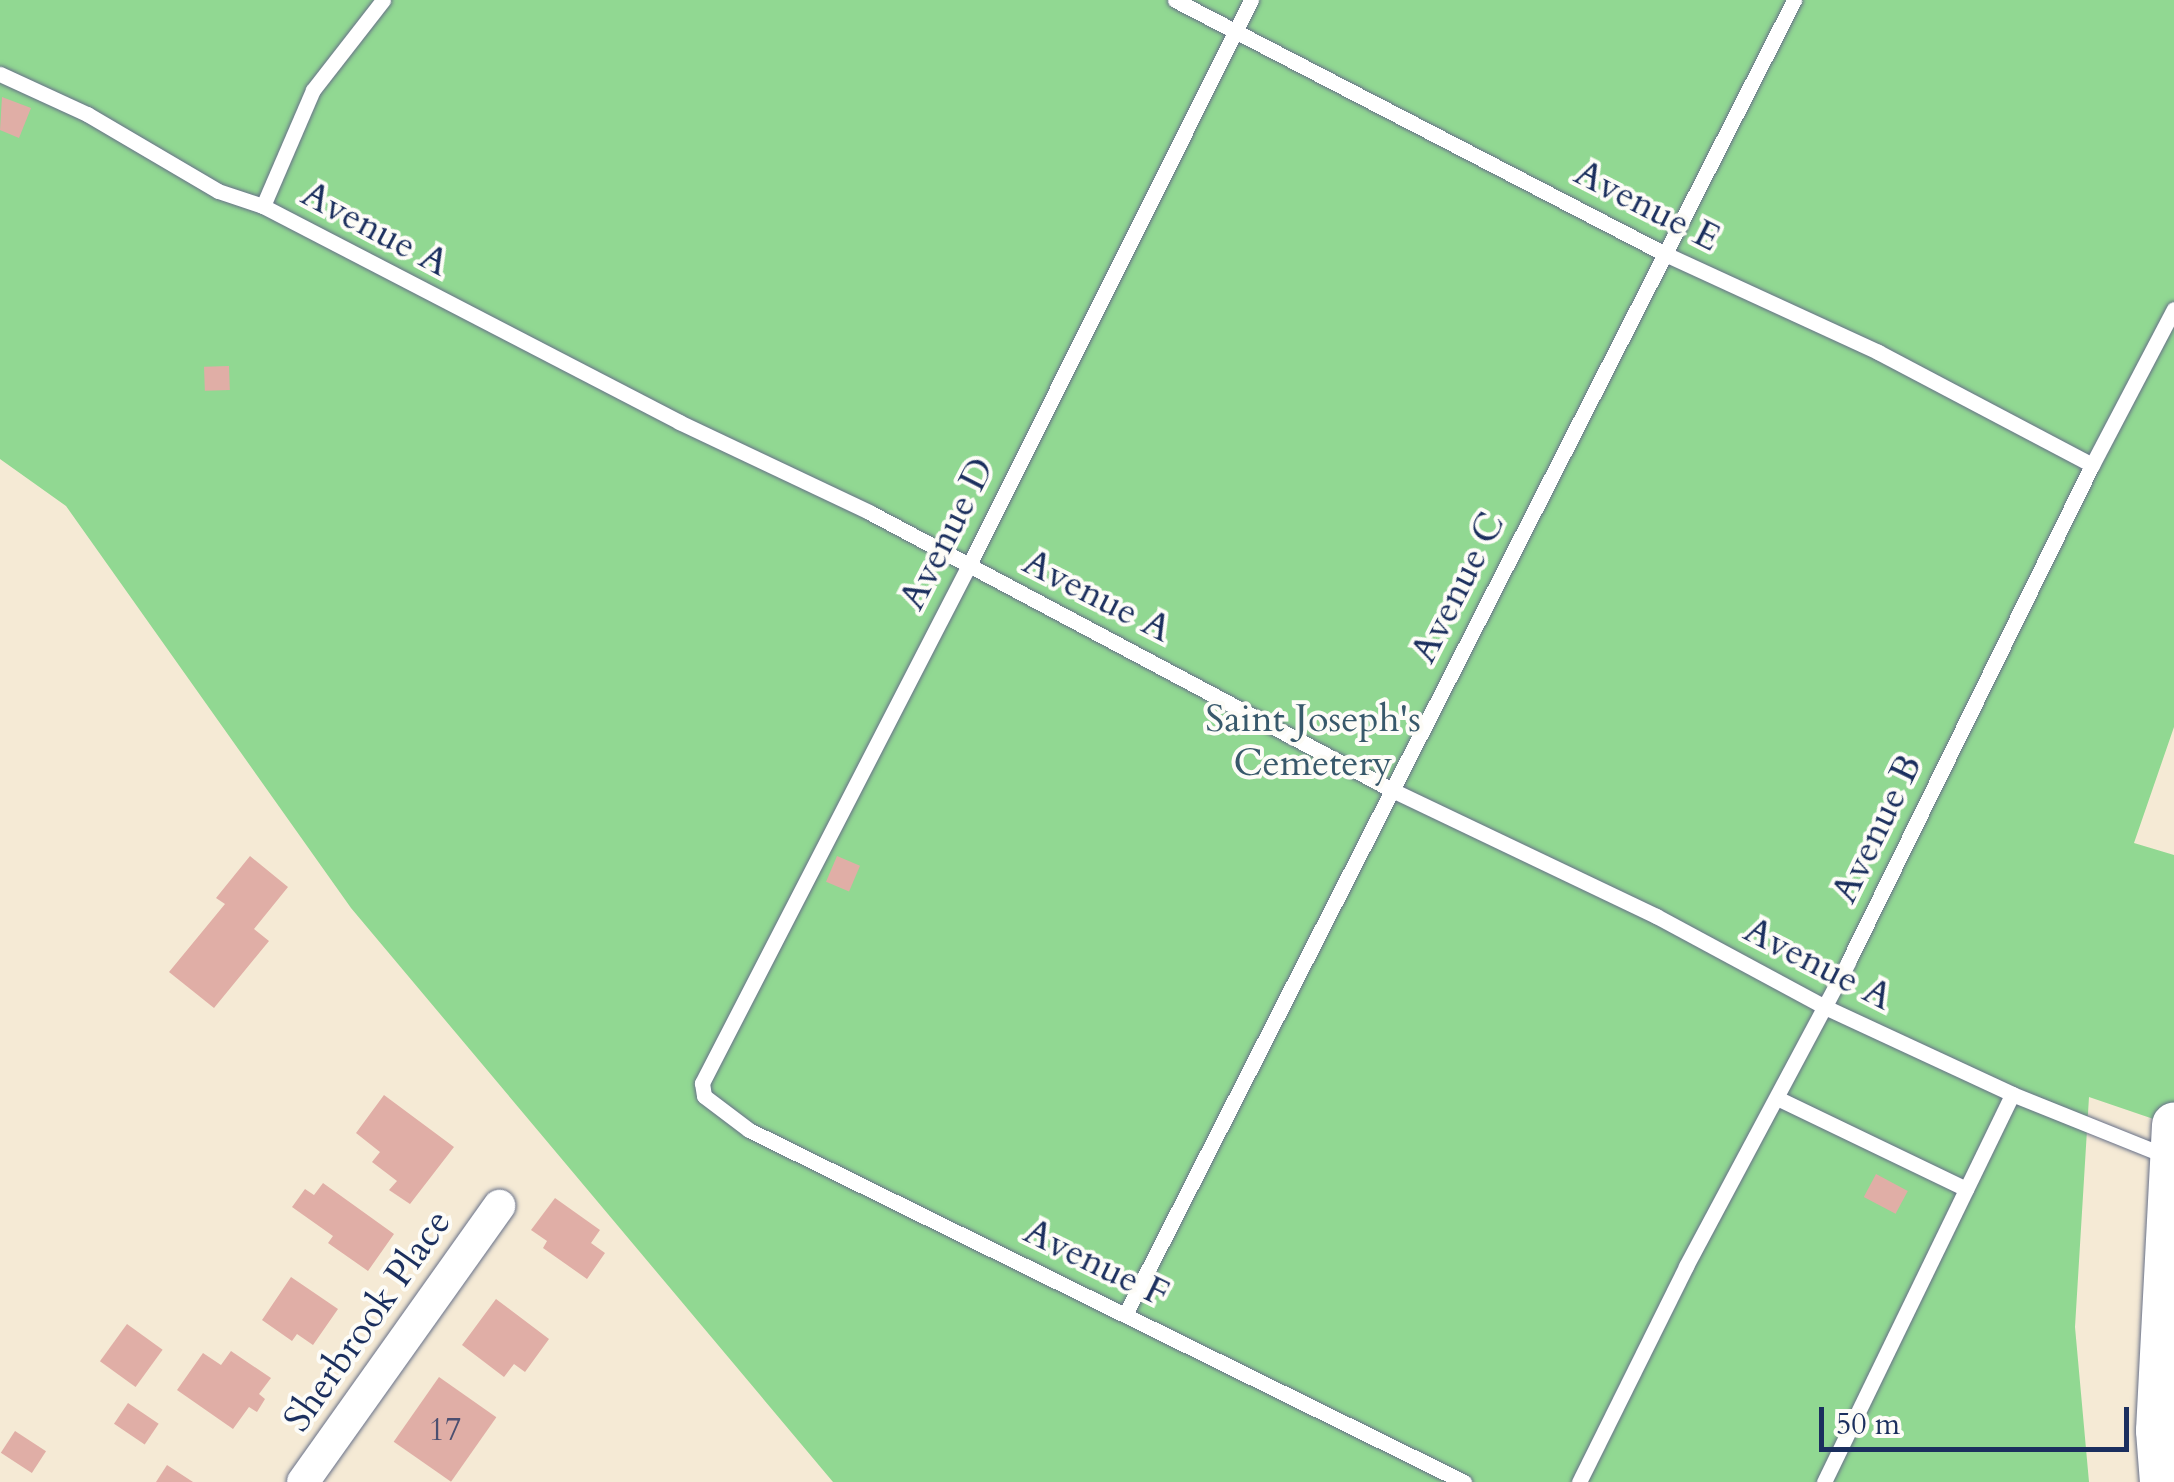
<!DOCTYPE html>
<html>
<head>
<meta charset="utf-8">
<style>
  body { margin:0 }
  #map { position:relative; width:2174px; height:1482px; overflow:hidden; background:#f5ead5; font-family:Cardo,serif }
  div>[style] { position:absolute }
  .green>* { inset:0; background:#91d892 }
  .building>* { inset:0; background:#e0aea6; transform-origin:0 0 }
  .roads { filter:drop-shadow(0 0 2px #677088) drop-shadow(0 0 2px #677088) }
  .service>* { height:15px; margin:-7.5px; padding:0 7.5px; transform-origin:7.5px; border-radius:7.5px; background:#fff }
  .minor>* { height:32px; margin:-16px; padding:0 16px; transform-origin:16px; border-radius:16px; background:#fff }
  .secondary>* { height:45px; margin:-22.5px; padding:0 22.5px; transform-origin:22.5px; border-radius:22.5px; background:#fff }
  span { translate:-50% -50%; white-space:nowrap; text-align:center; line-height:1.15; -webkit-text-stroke:8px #fdfcf7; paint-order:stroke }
  .number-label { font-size:32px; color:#4c4f70 }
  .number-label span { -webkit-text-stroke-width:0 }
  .street-label { font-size:38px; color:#1b2f5e }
  .park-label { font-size:38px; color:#38596b }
  .scale { position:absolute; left:1819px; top:1407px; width:310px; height:45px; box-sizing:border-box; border:5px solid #1b2f5e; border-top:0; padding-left:12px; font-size:30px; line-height:35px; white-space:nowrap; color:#1b2f5e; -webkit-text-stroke:8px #fdfcf7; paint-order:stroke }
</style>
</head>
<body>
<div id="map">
  <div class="green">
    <div style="clip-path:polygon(0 0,2174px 0,2174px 727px,2134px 843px,2174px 855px,2174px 1126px,2089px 1097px,2075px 1327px,2089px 1482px,833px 1482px,351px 908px,66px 506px,0 459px)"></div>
  </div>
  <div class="building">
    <div style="clip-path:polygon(2px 97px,31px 108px,19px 138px,0 130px)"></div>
    <div style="left:229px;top:366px;width:24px;height:25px;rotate:88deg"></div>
    <div style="clip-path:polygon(250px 856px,288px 887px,254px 929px,269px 941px,214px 1008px,169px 972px,225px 904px,216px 898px)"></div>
    <div style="left:837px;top:856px;width:25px;height:28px;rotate:23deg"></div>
    <div style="clip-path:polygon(384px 1095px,454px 1147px,410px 1204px,389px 1190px,397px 1181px,372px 1162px,380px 1152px,356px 1133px)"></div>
    <div style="left:1876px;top:1174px;width:36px;height:26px;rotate:28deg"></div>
    <div style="clip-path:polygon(323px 1183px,394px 1234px,368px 1271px,328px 1243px,333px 1236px,292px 1207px,305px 1189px,314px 1195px)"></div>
    <div style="clip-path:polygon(555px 1198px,600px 1230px,591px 1243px,605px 1253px,587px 1279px,543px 1248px,547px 1241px,531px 1230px)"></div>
    <div style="clip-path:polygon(291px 1277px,338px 1309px,313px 1345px,297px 1334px,292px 1341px,262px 1320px)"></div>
    <div style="clip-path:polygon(496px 1299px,549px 1339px,525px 1372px,514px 1364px,504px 1377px,462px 1345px)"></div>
    <div style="left:127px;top:1324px;width:44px;height:46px;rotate:36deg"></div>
    <div style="clip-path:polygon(231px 1351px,271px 1378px,259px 1394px,265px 1399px,257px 1412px,249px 1407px,233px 1429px,177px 1390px,203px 1353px,221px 1365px)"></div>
    <div style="left:439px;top:1377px;width:70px;height:79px;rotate:35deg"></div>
    <div style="left:128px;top:1403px;width:37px;height:25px;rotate:34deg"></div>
    <div style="left:15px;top:1431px;width:37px;height:26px;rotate:33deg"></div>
    <div style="clip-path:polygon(167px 1465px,193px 1482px,156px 1482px)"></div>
  </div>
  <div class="roads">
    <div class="service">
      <div style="left:1175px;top:0;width:550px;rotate:27.4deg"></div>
      <div style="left:1663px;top:253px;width:237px;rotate:24.7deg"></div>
      <div style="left:1878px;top:352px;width:242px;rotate:27.8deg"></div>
      <div style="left:1251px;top:0;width:631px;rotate:116.52deg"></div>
      <div style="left:969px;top:565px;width:583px;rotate:117.27deg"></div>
      <div style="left:702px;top:1083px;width:13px;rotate:81deg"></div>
      <div style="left:704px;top:1096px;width:56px;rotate:37.1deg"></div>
      <div style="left:749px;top:1130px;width:797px;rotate:26.21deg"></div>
      <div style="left:0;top:74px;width:96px;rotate:24.7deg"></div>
      <div style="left:87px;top:114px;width:152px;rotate:30.4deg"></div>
      <div style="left:218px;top:191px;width:47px;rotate:18.4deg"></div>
      <div style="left:263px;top:206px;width:469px;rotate:27.4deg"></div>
      <div style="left:679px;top:422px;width:210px;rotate:25.3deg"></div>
      <div style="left:869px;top:512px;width:592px;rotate:27.99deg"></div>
      <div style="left:1392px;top:790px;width:293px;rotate:25.5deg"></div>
      <div style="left:1656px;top:916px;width:192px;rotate:28.3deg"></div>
      <div style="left:1825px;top:1007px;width:206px;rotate:24.9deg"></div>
      <div style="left:2012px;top:1094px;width:169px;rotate:21.9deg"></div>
      <div style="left:263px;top:206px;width:126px;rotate:-66.7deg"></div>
      <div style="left:313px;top:90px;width:114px;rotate:-52.1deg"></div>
      <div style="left:1777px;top:1098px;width:210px;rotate:25.7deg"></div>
      <div style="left:1126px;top:1313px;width:1473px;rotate:-63.03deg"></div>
      <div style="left:1579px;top:1482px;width:241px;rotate:-63.6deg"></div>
      <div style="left:1686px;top:1266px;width:344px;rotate:-61.9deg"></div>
      <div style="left:1848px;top:962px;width:554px;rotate:-63.85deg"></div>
      <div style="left:2092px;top:465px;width:176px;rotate:-62.3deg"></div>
      <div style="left:1824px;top:1482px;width:431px;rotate:-64.1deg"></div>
    </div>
    <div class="minor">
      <div style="left:303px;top:1482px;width:339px;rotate:-54.6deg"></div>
    </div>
    <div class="secondary">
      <div style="left:2162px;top:1482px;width:52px;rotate:-94.4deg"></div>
      <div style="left:2158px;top:1430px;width:306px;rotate:-87deg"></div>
    </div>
  </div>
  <div class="number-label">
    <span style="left:445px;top:1430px">17</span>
  </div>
  <div class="street-label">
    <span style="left:1647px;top:206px;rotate:27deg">Avenue E</span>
    <span style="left:375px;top:229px;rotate:28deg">Avenue A</span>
    <span style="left:947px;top:534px;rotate:-63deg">Avenue D</span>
    <span style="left:1458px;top:588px;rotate:-63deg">Avenue C</span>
    <span style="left:1097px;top:596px;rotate:27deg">Avenue A</span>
    <span style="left:1877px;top:829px;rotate:-64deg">Avenue B</span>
    <span style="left:1818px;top:964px;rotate:27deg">Avenue A</span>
    <span style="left:1096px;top:1263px;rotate:26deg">Avenue F</span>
    <span style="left:368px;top:1321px;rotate:-55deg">Sherbrook Place</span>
  </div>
  <div class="park-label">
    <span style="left:1313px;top:742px">Saint Joseph's<br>Cemetery</span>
  </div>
  <div class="scale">50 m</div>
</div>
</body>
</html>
